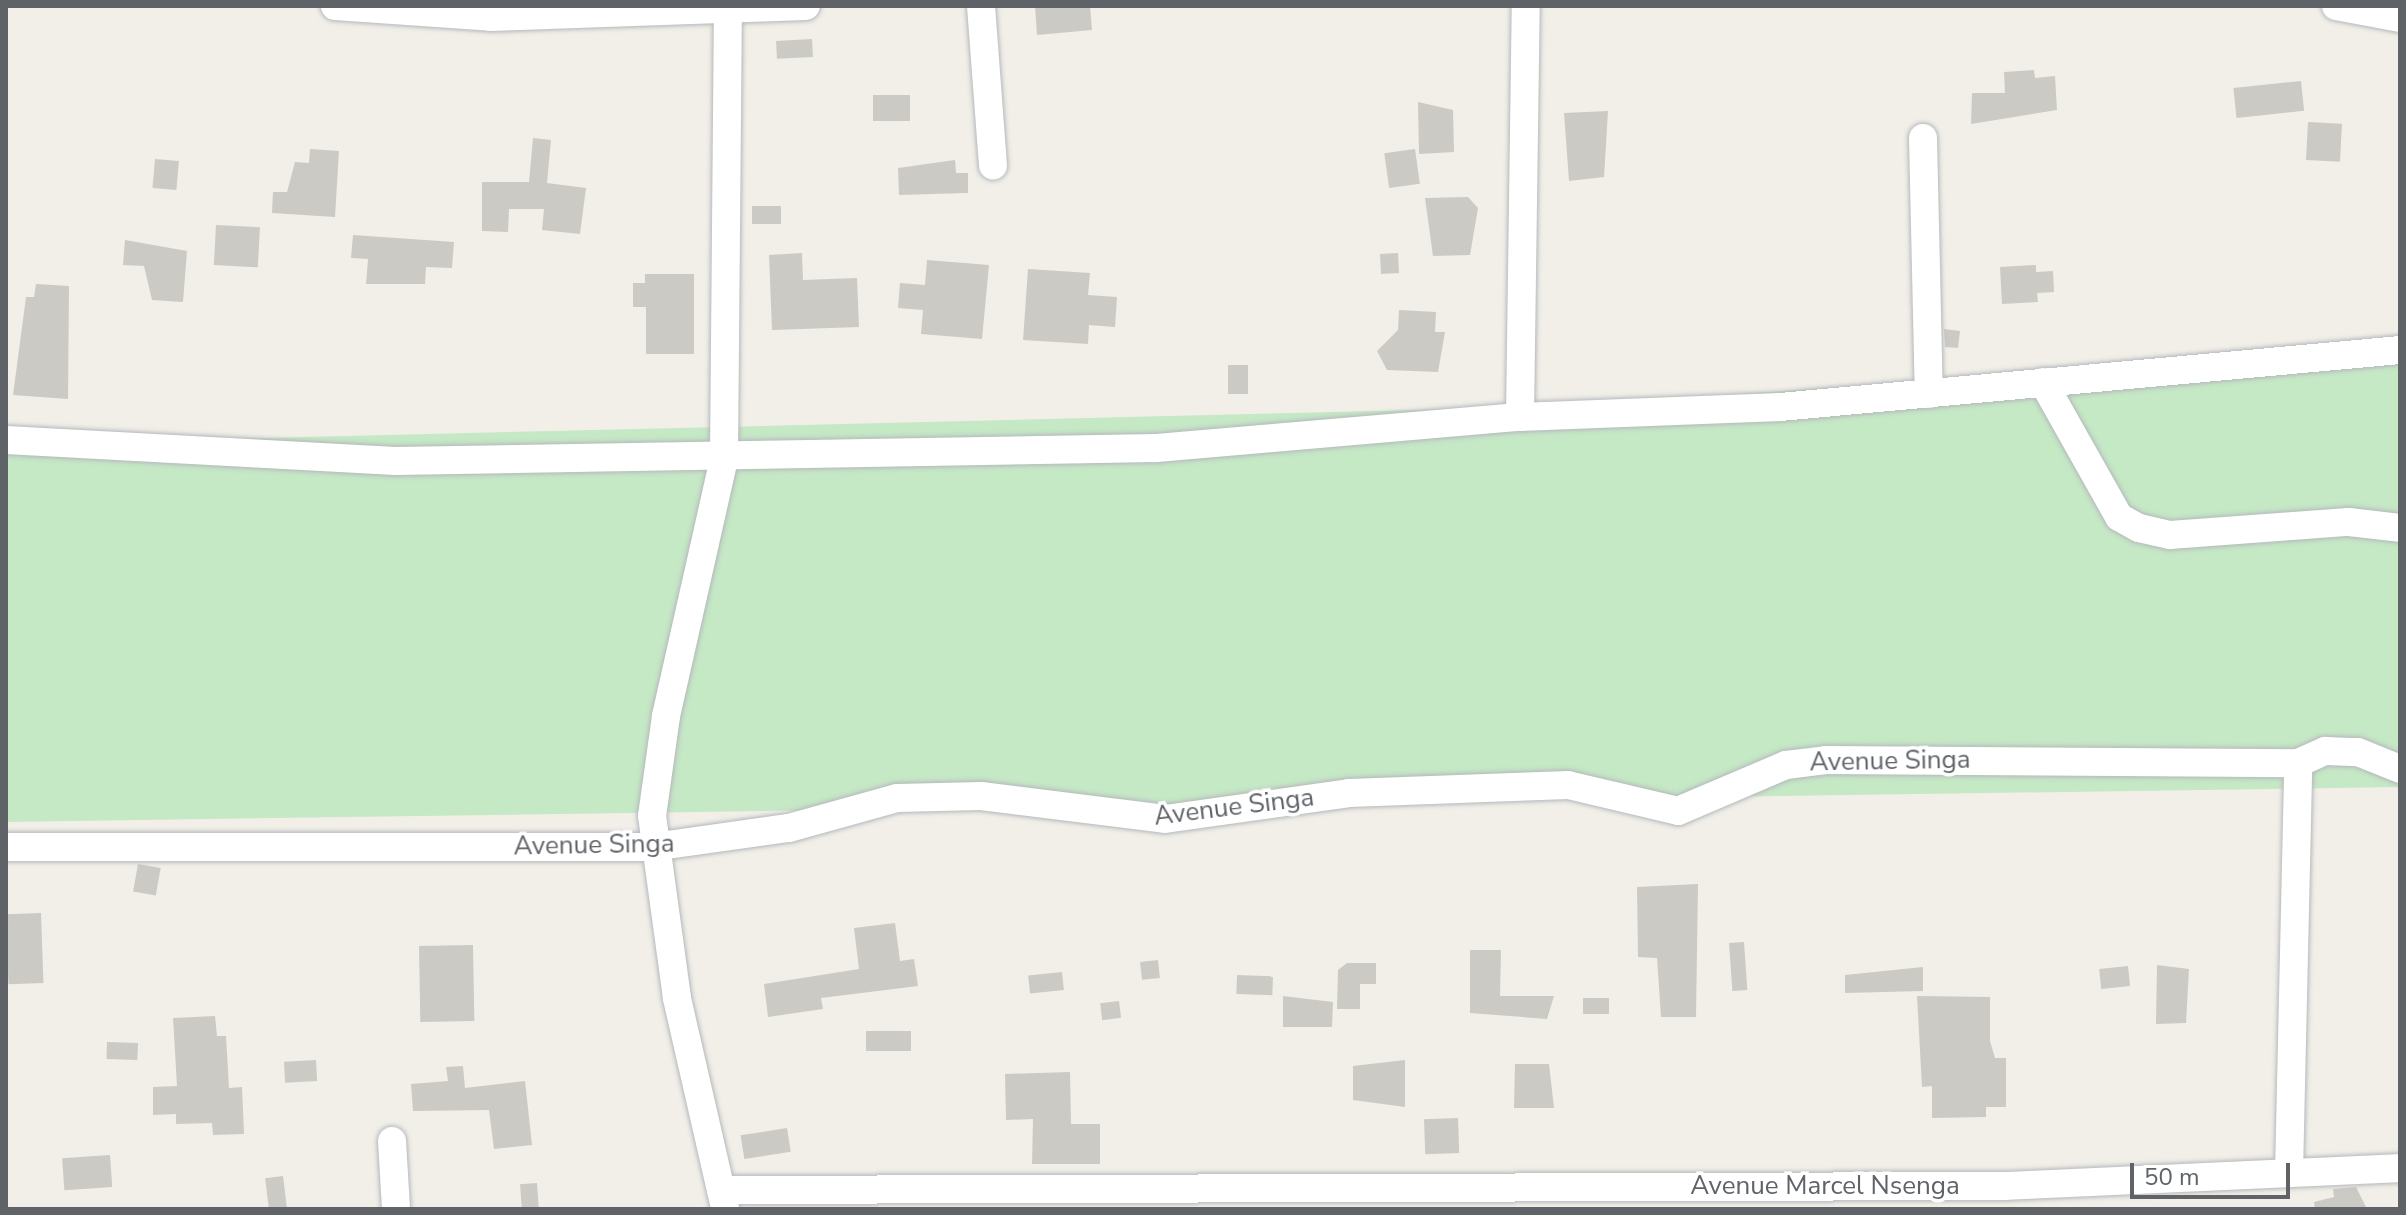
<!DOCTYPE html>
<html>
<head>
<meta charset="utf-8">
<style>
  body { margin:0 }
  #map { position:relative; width:2406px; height:1215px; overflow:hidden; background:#f1efe8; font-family:"Nunito Sans",sans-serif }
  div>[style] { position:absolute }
  .green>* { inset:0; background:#c5e8c5 }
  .building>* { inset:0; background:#cccac5; transform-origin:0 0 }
  .roads { filter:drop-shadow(0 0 2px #b5b8bc) drop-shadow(0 0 2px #b5b8bc) }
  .minor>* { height:28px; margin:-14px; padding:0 14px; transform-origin:14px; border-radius:14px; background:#fff }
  span { translate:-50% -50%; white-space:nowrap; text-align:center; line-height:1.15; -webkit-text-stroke:7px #fff; paint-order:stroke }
  .street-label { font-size:26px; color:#5f6368 }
  .frame { position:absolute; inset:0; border:8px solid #5f6368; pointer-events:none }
  .scale { position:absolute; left:2130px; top:1163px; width:160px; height:36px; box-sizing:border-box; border:4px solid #5f6368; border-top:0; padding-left:10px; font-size:24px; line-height:28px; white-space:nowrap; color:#5f6368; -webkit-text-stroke:6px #fff; paint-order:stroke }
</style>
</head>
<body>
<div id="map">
  <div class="green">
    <div style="clip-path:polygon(2400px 350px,2400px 787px,6px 822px,6px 438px,225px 439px,1541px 407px)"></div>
  </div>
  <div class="building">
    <div style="clip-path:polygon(1035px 6px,1090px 6px,1092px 30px,1037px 35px)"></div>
    <div style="left:812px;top:39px;width:18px;height:36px;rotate:87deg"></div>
    <div style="clip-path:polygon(2034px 70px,2035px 78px,2055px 76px,2057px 110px,1971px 124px,1972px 93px,2005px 93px,2004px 72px)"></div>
    <div style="left:2301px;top:81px;width:30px;height:68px;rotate:84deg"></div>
    <div style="left:873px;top:95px;width:37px;height:26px"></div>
    <div style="clip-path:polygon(1418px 102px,1453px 110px,1454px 152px,1419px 154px)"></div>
    <div style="clip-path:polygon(1608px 111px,1604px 177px,1569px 181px,1564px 113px)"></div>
    <div style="left:2308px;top:122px;width:34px;height:38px;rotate:3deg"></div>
    <div style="clip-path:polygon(533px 138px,551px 140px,547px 183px,586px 188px,580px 234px,542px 230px,544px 209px,509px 209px,508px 232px,482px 231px,482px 182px,529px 182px)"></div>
    <div style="clip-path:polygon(310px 149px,339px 151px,335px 217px,272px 213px,273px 192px,287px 192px,295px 162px,309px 163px)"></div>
    <div style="left:1415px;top:149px;width:35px;height:31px;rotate:82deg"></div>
    <div style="left:155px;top:159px;width:24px;height:29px;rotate:5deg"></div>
    <div style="clip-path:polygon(955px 160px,956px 173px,968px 173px,968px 193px,899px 195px,898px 168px)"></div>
    <div style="clip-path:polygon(1468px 197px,1478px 208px,1470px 255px,1433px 256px,1425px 198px)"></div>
    <div style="left:781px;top:206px;width:18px;height:29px;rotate:90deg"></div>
    <div style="left:216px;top:225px;width:44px;height:40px;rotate:3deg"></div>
    <div style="clip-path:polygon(353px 235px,454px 242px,452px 268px,426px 267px,425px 284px,366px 284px,368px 259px,351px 258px)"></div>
    <div style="clip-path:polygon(125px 240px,187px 251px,183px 302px,152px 300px,144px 266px,123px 265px)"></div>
    <div style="clip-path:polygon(802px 253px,803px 280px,857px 278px,859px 327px,772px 330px,769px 255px)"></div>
    <div style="left:1398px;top:253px;width:20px;height:18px;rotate:87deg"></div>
    <div style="clip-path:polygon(927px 260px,989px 265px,982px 339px,921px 334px,923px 310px,898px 308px,900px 283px,925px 285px)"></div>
    <div style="clip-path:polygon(2036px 265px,2036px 272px,2053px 271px,2054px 292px,2037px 293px,2038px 302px,2002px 304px,2000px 267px)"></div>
    <div style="clip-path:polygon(1028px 269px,1090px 273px,1088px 295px,1117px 297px,1115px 327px,1089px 325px,1088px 344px,1023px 340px)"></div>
    <div style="clip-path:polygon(645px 274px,694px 274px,694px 354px,646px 354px,646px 307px,633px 307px,633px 283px,645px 283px)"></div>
    <div style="clip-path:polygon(36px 284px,69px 286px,68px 399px,13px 395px,26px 297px,34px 297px)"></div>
    <div style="clip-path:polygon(1399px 310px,1436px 312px,1435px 332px,1445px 332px,1438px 372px,1387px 370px,1377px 351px,1398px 330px)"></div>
    <div style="clip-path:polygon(1944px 329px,1960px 331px,1958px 348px,1945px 347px)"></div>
    <div style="left:1228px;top:365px;width:20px;height:29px"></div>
    <div style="left:138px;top:864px;width:23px;height:28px;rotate:10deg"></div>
    <div style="clip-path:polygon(1698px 884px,1696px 1017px,1661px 1017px,1657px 958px,1638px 957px,1637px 887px)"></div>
    <div style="left:41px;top:913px;width:70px;height:35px;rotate:88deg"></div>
    <div style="clip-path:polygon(895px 923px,900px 961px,914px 959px,918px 986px,821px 998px,823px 1009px,768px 1017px,764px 984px,859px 969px,854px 928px)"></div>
    <div style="left:1744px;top:942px;width:48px;height:15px;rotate:86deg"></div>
    <div style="left:473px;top:945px;width:76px;height:54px;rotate:89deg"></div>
    <div style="clip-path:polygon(1470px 950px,1501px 950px,1500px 996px,1554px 996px,1547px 1019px,1470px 1013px)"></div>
    <div style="left:1158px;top:960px;width:18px;height:18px;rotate:84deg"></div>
    <div style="clip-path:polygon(1347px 963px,1376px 963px,1376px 984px,1360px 984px,1360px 1009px,1337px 1009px,1338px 970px)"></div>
    <div style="clip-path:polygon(2157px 965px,2189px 969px,2186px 1023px,2156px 1024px)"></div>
    <div style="left:2128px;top:966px;width:20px;height:29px;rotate:84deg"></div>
    <div style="clip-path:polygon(1923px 967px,1923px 991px,1845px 993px,1845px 975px)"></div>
    <div style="left:1062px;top:972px;width:18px;height:34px;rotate:84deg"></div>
    <div style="left:1237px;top:975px;width:36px;height:19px;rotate:2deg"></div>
    <div style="clip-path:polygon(1283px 996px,1333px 1002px,1332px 1027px,1283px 1027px)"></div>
    <div style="clip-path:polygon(1917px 996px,1990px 997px,1990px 1041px,1995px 1058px,2006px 1058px,2006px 1107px,1986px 1107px,1986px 1117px,1932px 1118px,1932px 1086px,1922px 1087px)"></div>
    <div style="left:1609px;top:998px;width:16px;height:26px;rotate:90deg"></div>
    <div style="left:1119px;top:1001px;width:17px;height:19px;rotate:83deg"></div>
    <div style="clip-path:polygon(215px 1016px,217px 1036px,226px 1036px,229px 1088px,242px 1087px,244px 1134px,213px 1135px,212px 1123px,176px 1124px,176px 1114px,153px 1115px,153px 1087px,177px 1086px,173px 1018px)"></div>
    <div style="left:866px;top:1031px;width:45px;height:20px"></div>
    <div style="left:107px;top:1042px;width:31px;height:17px;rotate:2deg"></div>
    <div style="left:316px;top:1060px;width:21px;height:32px;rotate:87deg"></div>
    <div style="clip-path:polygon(1405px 1060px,1405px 1107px,1353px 1100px,1353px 1066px)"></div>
    <div style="clip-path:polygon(1515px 1064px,1549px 1064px,1554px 1108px,1514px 1108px)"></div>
    <div style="clip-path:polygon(463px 1066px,465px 1088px,525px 1081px,532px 1145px,494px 1149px,489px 1110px,413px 1111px,411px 1084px,448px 1081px,446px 1067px)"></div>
    <div style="clip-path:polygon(1070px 1072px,1071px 1124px,1100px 1124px,1100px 1164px,1032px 1164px,1033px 1119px,1006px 1120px,1005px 1074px)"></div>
    <div style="left:1458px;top:1118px;width:35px;height:34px;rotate:88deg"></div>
    <div style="left:787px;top:1128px;width:24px;height:47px;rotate:81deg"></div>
    <div style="left:110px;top:1155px;width:32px;height:48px;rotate:86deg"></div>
    <div style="left:283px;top:1176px;width:33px;height:18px;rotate:83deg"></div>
    <div style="left:537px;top:1183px;width:26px;height:17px;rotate:86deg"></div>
    <div style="clip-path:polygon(2356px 1187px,2367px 1209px,2315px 1209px,2314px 1202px,2334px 1197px,2333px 1189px)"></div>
  </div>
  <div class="roads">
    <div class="minor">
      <div style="left:335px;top:6px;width:156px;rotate:4deg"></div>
      <div style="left:491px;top:17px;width:315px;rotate:-2deg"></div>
      <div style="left:981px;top:6px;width:160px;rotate:85.7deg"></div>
      <div style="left:2336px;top:6px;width:65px;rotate:10.6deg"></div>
      <div style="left:1923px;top:138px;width:256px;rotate:88.7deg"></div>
      <div style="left:2043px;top:382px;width:155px;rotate:60.6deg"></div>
      <div style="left:2119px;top:517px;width:23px;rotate:29deg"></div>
      <div style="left:2139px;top:528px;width:32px;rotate:13deg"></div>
      <div style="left:2170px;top:535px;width:179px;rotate:-4.2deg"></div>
      <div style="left:2349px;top:522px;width:51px;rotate:6.7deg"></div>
      <div style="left:1520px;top:417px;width:411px;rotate:-89.2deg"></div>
      <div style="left:6px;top:440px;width:390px;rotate:3.1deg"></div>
      <div style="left:395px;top:461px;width:761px;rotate:-0.98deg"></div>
      <div style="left:1156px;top:448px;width:365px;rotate:-4.9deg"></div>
      <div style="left:1520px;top:417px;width:260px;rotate:-2.2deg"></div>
      <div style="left:1780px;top:407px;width:623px;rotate:-5.25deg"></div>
      <div style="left:6px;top:847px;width:647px"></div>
      <div style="left:653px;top:847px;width:137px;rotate:-8deg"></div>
      <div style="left:789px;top:828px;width:112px;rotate:-15.5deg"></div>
      <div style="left:897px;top:798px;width:84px;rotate:-1.4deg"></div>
      <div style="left:981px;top:796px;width:185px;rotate:7.1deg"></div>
      <div style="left:1165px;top:819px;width:186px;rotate:-8deg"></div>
      <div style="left:1349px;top:793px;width:219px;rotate:-2.1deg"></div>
      <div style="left:1568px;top:785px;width:113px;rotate:13.3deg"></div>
      <div style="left:1678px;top:811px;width:117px;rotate:-23.1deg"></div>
      <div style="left:1786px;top:765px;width:40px;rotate:-7.1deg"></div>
      <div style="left:1826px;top:760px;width:472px;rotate:0.4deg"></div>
      <div style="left:2298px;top:763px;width:30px;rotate:-24deg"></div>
      <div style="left:2325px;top:751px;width:33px;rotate:2deg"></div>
      <div style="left:2358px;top:752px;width:45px;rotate:22deg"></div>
      <div style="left:392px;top:1141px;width:68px;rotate:86.6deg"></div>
      <div style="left:2289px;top:1173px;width:410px;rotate:-88.7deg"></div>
      <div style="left:721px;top:1190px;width:1284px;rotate:-0.18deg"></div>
      <div style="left:2005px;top:1186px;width:395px;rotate:-2.6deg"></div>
      <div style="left:725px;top:1208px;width:215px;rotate:-102.9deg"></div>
      <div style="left:677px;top:998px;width:184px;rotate:-97.8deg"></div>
      <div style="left:652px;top:816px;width:101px;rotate:-82deg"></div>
      <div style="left:666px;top:716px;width:264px;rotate:-77.3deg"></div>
      <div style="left:724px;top:458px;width:445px;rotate:-89.5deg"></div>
    </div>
  </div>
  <div class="street-label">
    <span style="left:1890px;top:761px;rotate:-1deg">Avenue Singa</span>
    <span style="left:1234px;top:807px;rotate:-7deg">Avenue Singa</span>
    <span style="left:594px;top:845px;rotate:-1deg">Avenue Singa</span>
    <span style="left:1825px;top:1186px">Avenue Marcel Nsenga</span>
  </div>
  <div class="frame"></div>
  <div class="scale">50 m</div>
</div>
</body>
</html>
